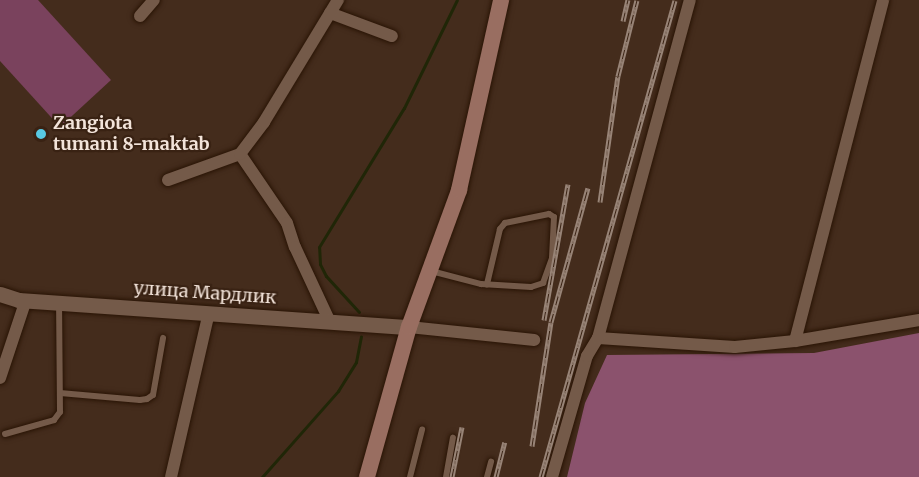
<!DOCTYPE html>
<html>
<head>
<meta charset="utf-8">
<style>
  body { margin:0 }
  #map { position:relative; width:919px; height:477px; overflow:hidden; background:#442c1c; font-family:Merriweather,serif }
  div>[style] { position:absolute }
  .green>* { inset:0; background:#7a425d }
  .forest>* { inset:0; background:#8b526d }
  .stream>* { height:3px; margin:-1.5px; padding:0 1.5px; transform-origin:1.5px; border-radius:1.5px; background:#202607 }
  .roads { filter:drop-shadow(0 0 2px #291405) drop-shadow(0 0 2px #291405) }
  .service>* { height:6px; margin:-3px; padding:0 3px; transform-origin:3px; border-radius:3px; background:#745a49 }
  .minor>* { height:12px; margin:-6px; padding:0 6px; transform-origin:6px; border-radius:6px; background:#745a49 }
  .tertiary>* { height:15px; margin:-7.5px; padding:0 7.5px; transform-origin:7.5px; border-radius:7.5px; background:#745a49 }
  .secondary>* { height:16px; margin:-8px; padding:0 8px; transform-origin:8px; border-radius:8px; background:#996e61 }
  .rail>* { height:5px; margin-top:-2.5px; transform-origin:0; background:repeating-linear-gradient(90deg,#392213 0 9px,#988477 0 18px); box-sizing:border-box; border-block:2px solid #988477 }
  .dots>* { width:16px; height:16px; translate:-50% -50%; box-sizing:border-box; border:3px solid #392213; border-radius:50% }
  span { translate:-50% -50%; white-space:nowrap; text-align:center; line-height:1.15; -webkit-text-stroke:4.5px #392213; paint-order:stroke }
  .poi-label { font-size:18px; color:#f3e4da; font-weight:700 }
  .left { translate:0 -50%; text-align:left }
  .street-label { font-size:18px; color:#f3e4da }
</style>
</head>
<body>
<div id="map">
  <div class="green">
    <div style="clip-path:polygon(0 0,38px 0,111px 80px,60px 127px,0 61px)"></div>
  </div>
  <div class="forest">
    <div style="clip-path:polygon(919px 333px,919px 477px,567px 477px,585px 403px,607px 355px,814px 353px)"></div>
  </div>
  <div class="stream">
    <div style="left:359px;top:312px;width:49px;rotate:-132.5deg"></div>
    <div style="left:326px;top:276px;width:13px;rotate:-117deg"></div>
    <div style="left:320px;top:264px;width:17px;rotate:-93deg"></div>
    <div style="left:319px;top:247px;width:163px;rotate:-58.6deg"></div>
    <div style="left:404px;top:108px;width:120px;rotate:-63.9deg"></div>
    <div style="left:262px;top:477px;width:115px;rotate:-48.5deg"></div>
    <div style="left:338px;top:391px;width:34px;rotate:-58deg"></div>
    <div style="left:356px;top:362px;width:26px;rotate:-79deg"></div>
  </div>
  <div class="roads">
    <div class="service">
      <div style="left:431px;top:271px;width:52px;rotate:14.6deg"></div>
      <div style="left:481px;top:284px;width:50px;rotate:3.4deg"></div>
      <div style="left:531px;top:287px;width:13px;rotate:-18deg"></div>
      <div style="left:543px;top:283px;width:27px;rotate:-70deg"></div>
      <div style="left:552px;top:258px;width:41px;rotate:-87.2deg"></div>
      <div style="left:554px;top:217px;width:6px;rotate:-149deg"></div>
      <div style="left:549px;top:214px;width:45px;rotate:168.4deg"></div>
      <div style="left:505px;top:223px;width:8px;rotate:130deg"></div>
      <div style="left:500px;top:229px;width:57px;rotate:103.3deg"></div>
      <div style="left:60px;top:393px;width:80px;rotate:5deg"></div>
      <div style="left:140px;top:400px;width:7px;rotate:-8deg"></div>
      <div style="left:147px;top:399px;width:7px;rotate:-34deg"></div>
      <div style="left:153px;top:395px;width:58px;rotate:-80deg"></div>
      <div style="left:5px;top:434px;width:51px;rotate:-15.9deg"></div>
      <div style="left:54px;top:420px;width:10px;rotate:-53deg"></div>
      <div style="left:60px;top:412px;width:109px;rotate:-90.5deg"></div>
      <div style="left:410px;top:477px;width:49px;rotate:-75.7deg"></div>
      <div style="left:446px;top:477px;width:40px;rotate:-80deg"></div>
      <div style="left:487px;top:477px;width:16px;rotate:-75deg"></div>
    </div>
    <div class="minor">
      <div style="left:330px;top:13px;width:66px;rotate:20.4deg"></div>
      <div style="left:140px;top:16px;width:21px;rotate:-49deg"></div>
      <div style="left:240px;top:154px;width:83px;rotate:55.7deg"></div>
      <div style="left:287px;top:223px;width:25px;rotate:72deg"></div>
      <div style="left:295px;top:247px;width:83px;rotate:65deg"></div>
      <div style="left:168px;top:180px;width:77px;rotate:-19.9deg"></div>
      <div style="left:240px;top:154px;width:40px;rotate:-53deg"></div>
      <div style="left:264px;top:122px;width:143px;rotate:-58.8deg"></div>
      <div style="left:409px;top:327px;width:126px;rotate:5.9deg"></div>
      <div style="left:598px;top:338px;width:137px;rotate:3.8deg"></div>
      <div style="left:735px;top:347px;width:60px;rotate:-5.7deg"></div>
      <div style="left:795px;top:341px;width:126px;rotate:-9.6deg"></div>
      <div style="left:795px;top:341px;width:352px;rotate:-75.5deg"></div>
      <div style="left:0;top:378px;width:82px;rotate:-71.6deg"></div>
      <div style="left:171px;top:477px;width:168px;rotate:-77deg"></div>
      <div style="left:552px;top:477px;width:126px;rotate:-73.9deg"></div>
      <div style="left:587px;top:356px;width:21px;rotate:-59deg"></div>
      <div style="left:598px;top:338px;width:350px;rotate:-74.8deg"></div>
    </div>
    <div class="tertiary">
      <div style="left:0;top:294px;width:20px;rotate:18deg"></div>
      <div style="left:19px;top:300px;width:391px;rotate:4deg"></div>
    </div>
    <div class="secondary">
      <div style="left:367px;top:477px;width:156px;rotate:-74.4deg"></div>
      <div style="left:409px;top:327px;width:146px;rotate:-69.9deg"></div>
      <div style="left:459px;top:190px;width:195px;rotate:-77.5deg"></div>
    </div>
  </div>
  <div class="rail">
    <div style="left:623px;top:21px;width:22px;rotate:-77deg"></div>
    <div style="left:600px;top:202px;width:127px;rotate:-81.9deg"></div>
    <div style="left:618px;top:76px;width:78px;rotate:-76deg"></div>
    <div style="left:544px;top:320px;width:138px;rotate:-80deg"></div>
    <div style="left:532px;top:446px;width:125px;rotate:-81.3deg"></div>
    <div style="left:551px;top:322px;width:139px;rotate:-74.6deg"></div>
    <div style="left:452px;top:477px;width:51px;rotate:-78.7deg"></div>
    <div style="left:496px;top:477px;width:36px;rotate:-76deg"></div>
    <div style="left:541px;top:477px;width:495px;rotate:-74.3deg"></div>
  </div>
  <div class="dots">
    <div style="left:41px;top:134px;background:#58c9e3"></div>
  </div>
  <div class="poi-label">
    <span class="left" style="left:53px;top:134px">Zangiota<br>tumani 8-maktab</span>
  </div>
  <div class="street-label">
    <span style="left:205px;top:293px;rotate:4deg">улица Мардлик</span>
  </div>
</div>
</body>
</html>
